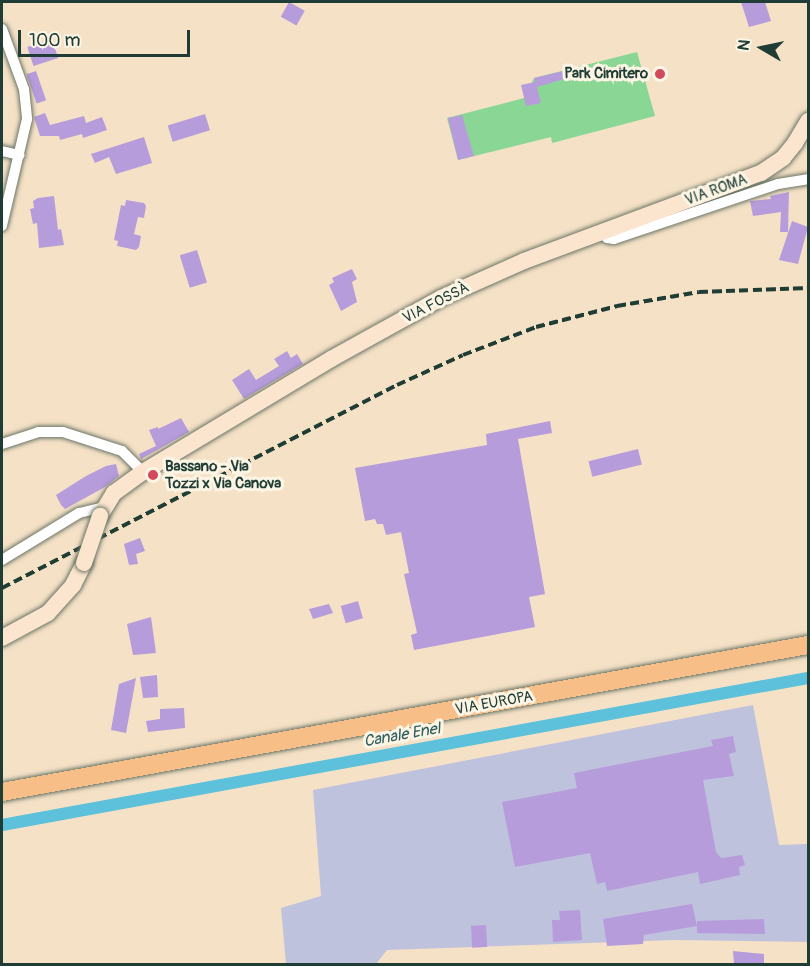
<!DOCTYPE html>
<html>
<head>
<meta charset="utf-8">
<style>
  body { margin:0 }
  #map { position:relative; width:810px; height:966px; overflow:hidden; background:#f5e1c6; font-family:Pangolin,sans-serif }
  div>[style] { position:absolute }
  .industrial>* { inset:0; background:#bfc2dd }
  .green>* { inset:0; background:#8ad795 }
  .canal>* { height:12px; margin:-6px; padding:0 6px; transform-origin:6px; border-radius:6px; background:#5dc1db }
  .building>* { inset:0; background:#b79cdc; transform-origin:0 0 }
  .roads { filter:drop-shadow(0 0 2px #6a7667) drop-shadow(0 0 2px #6a7667) }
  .street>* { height:10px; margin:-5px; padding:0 5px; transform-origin:5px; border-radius:5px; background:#fff }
  .secondary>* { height:16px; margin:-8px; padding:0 8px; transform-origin:8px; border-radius:8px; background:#fce5cf }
  .primary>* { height:18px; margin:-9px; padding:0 9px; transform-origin:9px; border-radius:9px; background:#f7be88 }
  .rail>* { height:4px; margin-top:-2px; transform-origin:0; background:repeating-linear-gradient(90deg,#1f3d34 0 9px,transparent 0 13.5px) }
  .bridges { filter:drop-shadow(0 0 2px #6a7667) drop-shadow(0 0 2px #6a7667) }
  .secondary-bridge>* { height:16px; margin:-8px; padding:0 8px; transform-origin:8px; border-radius:8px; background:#fce5cf }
  .dots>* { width:16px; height:16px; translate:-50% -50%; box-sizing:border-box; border:3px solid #fcf5e5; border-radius:50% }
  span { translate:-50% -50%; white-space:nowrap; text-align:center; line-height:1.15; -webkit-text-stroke:6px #fcf5e5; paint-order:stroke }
  .poi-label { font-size:15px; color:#1f3d34; font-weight:700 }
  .right { translate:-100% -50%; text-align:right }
  .left { translate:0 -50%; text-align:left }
  .street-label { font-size:15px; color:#1f3d34 }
  .water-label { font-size:16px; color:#2e5e5e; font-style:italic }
  .frame { position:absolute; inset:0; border:3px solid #1f3d34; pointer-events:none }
  .north { position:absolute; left:732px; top:18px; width:60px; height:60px; -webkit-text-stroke:4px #fcf5e5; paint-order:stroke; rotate:279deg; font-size:16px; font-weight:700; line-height:24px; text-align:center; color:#1f3d34 }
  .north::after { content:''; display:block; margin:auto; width:21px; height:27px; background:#1f3d34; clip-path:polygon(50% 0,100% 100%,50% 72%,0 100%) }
  .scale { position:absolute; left:18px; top:30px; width:172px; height:27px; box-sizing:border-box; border:3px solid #1f3d34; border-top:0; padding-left:8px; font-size:18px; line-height:21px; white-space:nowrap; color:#1f3d34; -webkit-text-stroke:4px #fcf5e5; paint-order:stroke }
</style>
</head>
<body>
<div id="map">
  <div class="industrial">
    <div style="clip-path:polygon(753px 705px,779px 845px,808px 844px,808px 942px,674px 940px,387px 950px,376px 964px,286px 964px,281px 908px,321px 896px,313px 790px)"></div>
  </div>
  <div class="green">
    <div style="clip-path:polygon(637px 52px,655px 116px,552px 143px,551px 137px,458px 160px,447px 118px,524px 98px,534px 78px)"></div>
  </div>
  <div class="canal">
    <div style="left:2px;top:825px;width:819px;rotate:-10.34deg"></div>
  </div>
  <div class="building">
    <div style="left:289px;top:2px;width:18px;height:17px;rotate:29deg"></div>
    <div style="clip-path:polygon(741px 2px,765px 2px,771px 21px,749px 27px)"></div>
    <div style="left:52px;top:39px;width:20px;height:26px;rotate:72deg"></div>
    <div style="clip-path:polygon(576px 68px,578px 75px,537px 87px,541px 103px,526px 106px,521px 85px,535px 82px,534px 78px)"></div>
    <div style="left:36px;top:71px;width:31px;height:10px;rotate:71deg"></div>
    <div style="clip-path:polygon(45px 113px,50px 125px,84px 116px,86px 123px,102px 117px,107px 130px,83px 138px,82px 134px,60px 140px,59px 136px,40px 136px,34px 117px)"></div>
    <div style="left:205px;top:114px;width:17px;height:39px;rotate:73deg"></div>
    <div style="clip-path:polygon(462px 115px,474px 156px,458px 160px,448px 118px)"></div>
    <div style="clip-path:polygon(144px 137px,152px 163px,116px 174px,109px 157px,95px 163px,91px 154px)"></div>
    <div style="clip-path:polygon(789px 192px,788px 232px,780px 232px,781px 212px,753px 216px,750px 201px,771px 199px,770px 196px)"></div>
    <div style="clip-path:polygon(54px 196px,58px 230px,61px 229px,64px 245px,39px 248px,37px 223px,33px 224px,30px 209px,34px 208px,33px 201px,38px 198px)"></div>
    <div style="clip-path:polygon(126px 200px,144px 203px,146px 206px,144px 218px,138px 217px,134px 234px,141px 236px,139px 247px,136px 250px,117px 246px,118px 241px,114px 240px,121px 205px,125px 206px)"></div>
    <div style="clip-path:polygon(792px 221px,808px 227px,798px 264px,779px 260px)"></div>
    <div style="left:197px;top:250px;width:34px;height:18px;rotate:73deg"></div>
    <div style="clip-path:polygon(352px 269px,357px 279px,352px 282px,357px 302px,341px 311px,329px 285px,334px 282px,332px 278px)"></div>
    <div style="clip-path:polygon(287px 351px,291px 358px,297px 354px,303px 364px,244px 399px,232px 380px,249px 369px,256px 380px,279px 366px,274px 359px)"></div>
    <div style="clip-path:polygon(181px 418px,189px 432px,141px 459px,139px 454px,156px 446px,149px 430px,158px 427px,158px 429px)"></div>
    <div style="clip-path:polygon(550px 421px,552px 433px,518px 439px,545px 594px,529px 597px,535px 627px,414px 650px,411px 635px,417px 633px,404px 574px,409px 573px,401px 532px,386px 535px,383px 524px,377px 524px,375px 519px,365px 521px,355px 468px,487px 445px,486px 434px)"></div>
    <div style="left:638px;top:449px;width:16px;height:51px;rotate:76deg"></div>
    <div style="clip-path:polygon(116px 464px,119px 476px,105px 487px,65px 509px,61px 505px,56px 495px,86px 476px,106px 466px)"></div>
    <div style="clip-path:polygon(140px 538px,145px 551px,136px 554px,138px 564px,129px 565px,124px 544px)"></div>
    <div style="left:358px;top:601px;width:18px;height:18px;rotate:74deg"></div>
    <div style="clip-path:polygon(329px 604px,333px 613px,313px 619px,309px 609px)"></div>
    <div style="clip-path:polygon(151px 617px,156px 653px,133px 655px,127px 624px)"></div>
    <div style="clip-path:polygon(157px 675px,158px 697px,143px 698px,140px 677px)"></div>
    <div style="clip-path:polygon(136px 678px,126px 733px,111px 730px,119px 684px)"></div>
    <div style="clip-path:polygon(184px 708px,185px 728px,148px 732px,146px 721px,160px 719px,160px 709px)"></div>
    <div style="clip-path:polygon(733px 736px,736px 752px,729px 754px,734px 776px,703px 780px,716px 852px,721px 858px,742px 855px,745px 865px,739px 867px,740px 875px,700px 884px,698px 872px,607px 891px,605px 882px,597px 884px,590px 853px,515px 867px,502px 802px,577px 788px,574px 773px,713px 746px,711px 740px)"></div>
    <div style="clip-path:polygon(692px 904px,697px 926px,644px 935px,643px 944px,607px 946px,603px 919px)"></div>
    <div style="clip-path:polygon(580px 910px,582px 940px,553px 942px,552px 920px,560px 920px,559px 911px)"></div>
    <div style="clip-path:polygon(764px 919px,765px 934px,697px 933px,697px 921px)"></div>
    <div style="left:486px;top:925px;width:22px;height:15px;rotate:87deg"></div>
    <div style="clip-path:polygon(733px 951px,764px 954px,764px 964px,734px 964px)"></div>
  </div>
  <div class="roads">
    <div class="street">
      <div style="left:2px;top:29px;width:64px;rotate:69.9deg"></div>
      <div style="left:24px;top:89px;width:30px;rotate:84deg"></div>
      <div style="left:27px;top:119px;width:110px;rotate:103.2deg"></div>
      <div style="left:2px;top:151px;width:18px;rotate:13deg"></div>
      <div style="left:603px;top:232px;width:7px;rotate:56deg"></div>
      <div style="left:607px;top:238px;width:7px;rotate:8deg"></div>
      <div style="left:614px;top:239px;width:173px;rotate:-18.5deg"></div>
      <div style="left:778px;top:184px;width:30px;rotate:-9deg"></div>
      <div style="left:2px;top:444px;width:38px;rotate:-18deg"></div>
      <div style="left:38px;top:432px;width:25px"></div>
      <div style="left:63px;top:432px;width:62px;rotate:17.9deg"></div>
      <div style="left:122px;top:451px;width:30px;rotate:45deg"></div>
      <div style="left:2px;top:560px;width:90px;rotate:-31.4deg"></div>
      <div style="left:79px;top:513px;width:28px;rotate:-13deg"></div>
    </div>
    <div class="secondary">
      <div style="left:100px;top:516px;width:27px;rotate:-59deg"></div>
      <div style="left:114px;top:493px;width:36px;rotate:-36deg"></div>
      <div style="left:143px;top:472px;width:219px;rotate:-31deg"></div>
      <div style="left:331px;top:359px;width:126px;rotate:-29deg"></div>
      <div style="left:441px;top:298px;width:91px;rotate:-24deg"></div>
      <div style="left:524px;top:261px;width:253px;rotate:-20.4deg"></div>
      <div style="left:761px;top:173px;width:27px;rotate:-34deg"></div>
      <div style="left:783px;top:158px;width:19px;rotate:-51deg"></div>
      <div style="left:795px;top:143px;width:26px;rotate:-59deg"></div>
      <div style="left:2px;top:638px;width:52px;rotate:-28.5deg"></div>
      <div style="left:48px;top:613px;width:38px;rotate:-48deg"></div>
      <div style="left:73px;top:585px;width:25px;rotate:-63deg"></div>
    </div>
    <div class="primary">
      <div style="left:2px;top:792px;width:819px;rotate:-10.34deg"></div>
    </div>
  </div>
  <div class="rail">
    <div style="left:2px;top:588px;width:444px;rotate:-27.2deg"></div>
    <div style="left:397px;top:385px;width:72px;rotate:-24.4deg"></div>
    <div style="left:463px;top:355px;width:78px;rotate:-21deg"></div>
    <div style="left:536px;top:327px;width:84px;rotate:-14.5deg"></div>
    <div style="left:617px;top:306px;width:83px;rotate:-9.7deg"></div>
    <div style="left:699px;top:292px;width:109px;rotate:-2.1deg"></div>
  </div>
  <div class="bridges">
    <div class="secondary-bridge">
      <div style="left:84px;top:563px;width:50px;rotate:-71.2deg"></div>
    </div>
  </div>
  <div class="dots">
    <div style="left:660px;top:74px;background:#d1495b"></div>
    <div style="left:153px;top:475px;background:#d1495b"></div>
  </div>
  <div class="poi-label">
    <span class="right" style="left:648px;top:74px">Park Cimitero</span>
    <span class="left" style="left:165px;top:475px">Bassano - Via<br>Tozzi x Via Canova</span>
  </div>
  <div class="street-label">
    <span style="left:716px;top:190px;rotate:-20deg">VIA ROMA</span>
    <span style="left:436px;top:303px;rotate:-27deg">VIA FOSSÀ</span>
    <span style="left:494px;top:703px;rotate:-10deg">VIA EUROPA</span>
  </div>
  <div class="water-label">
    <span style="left:402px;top:735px;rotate:-10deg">Canale Enel</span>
  </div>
  <div class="frame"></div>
  <div class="north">N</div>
  <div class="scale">100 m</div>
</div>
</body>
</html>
